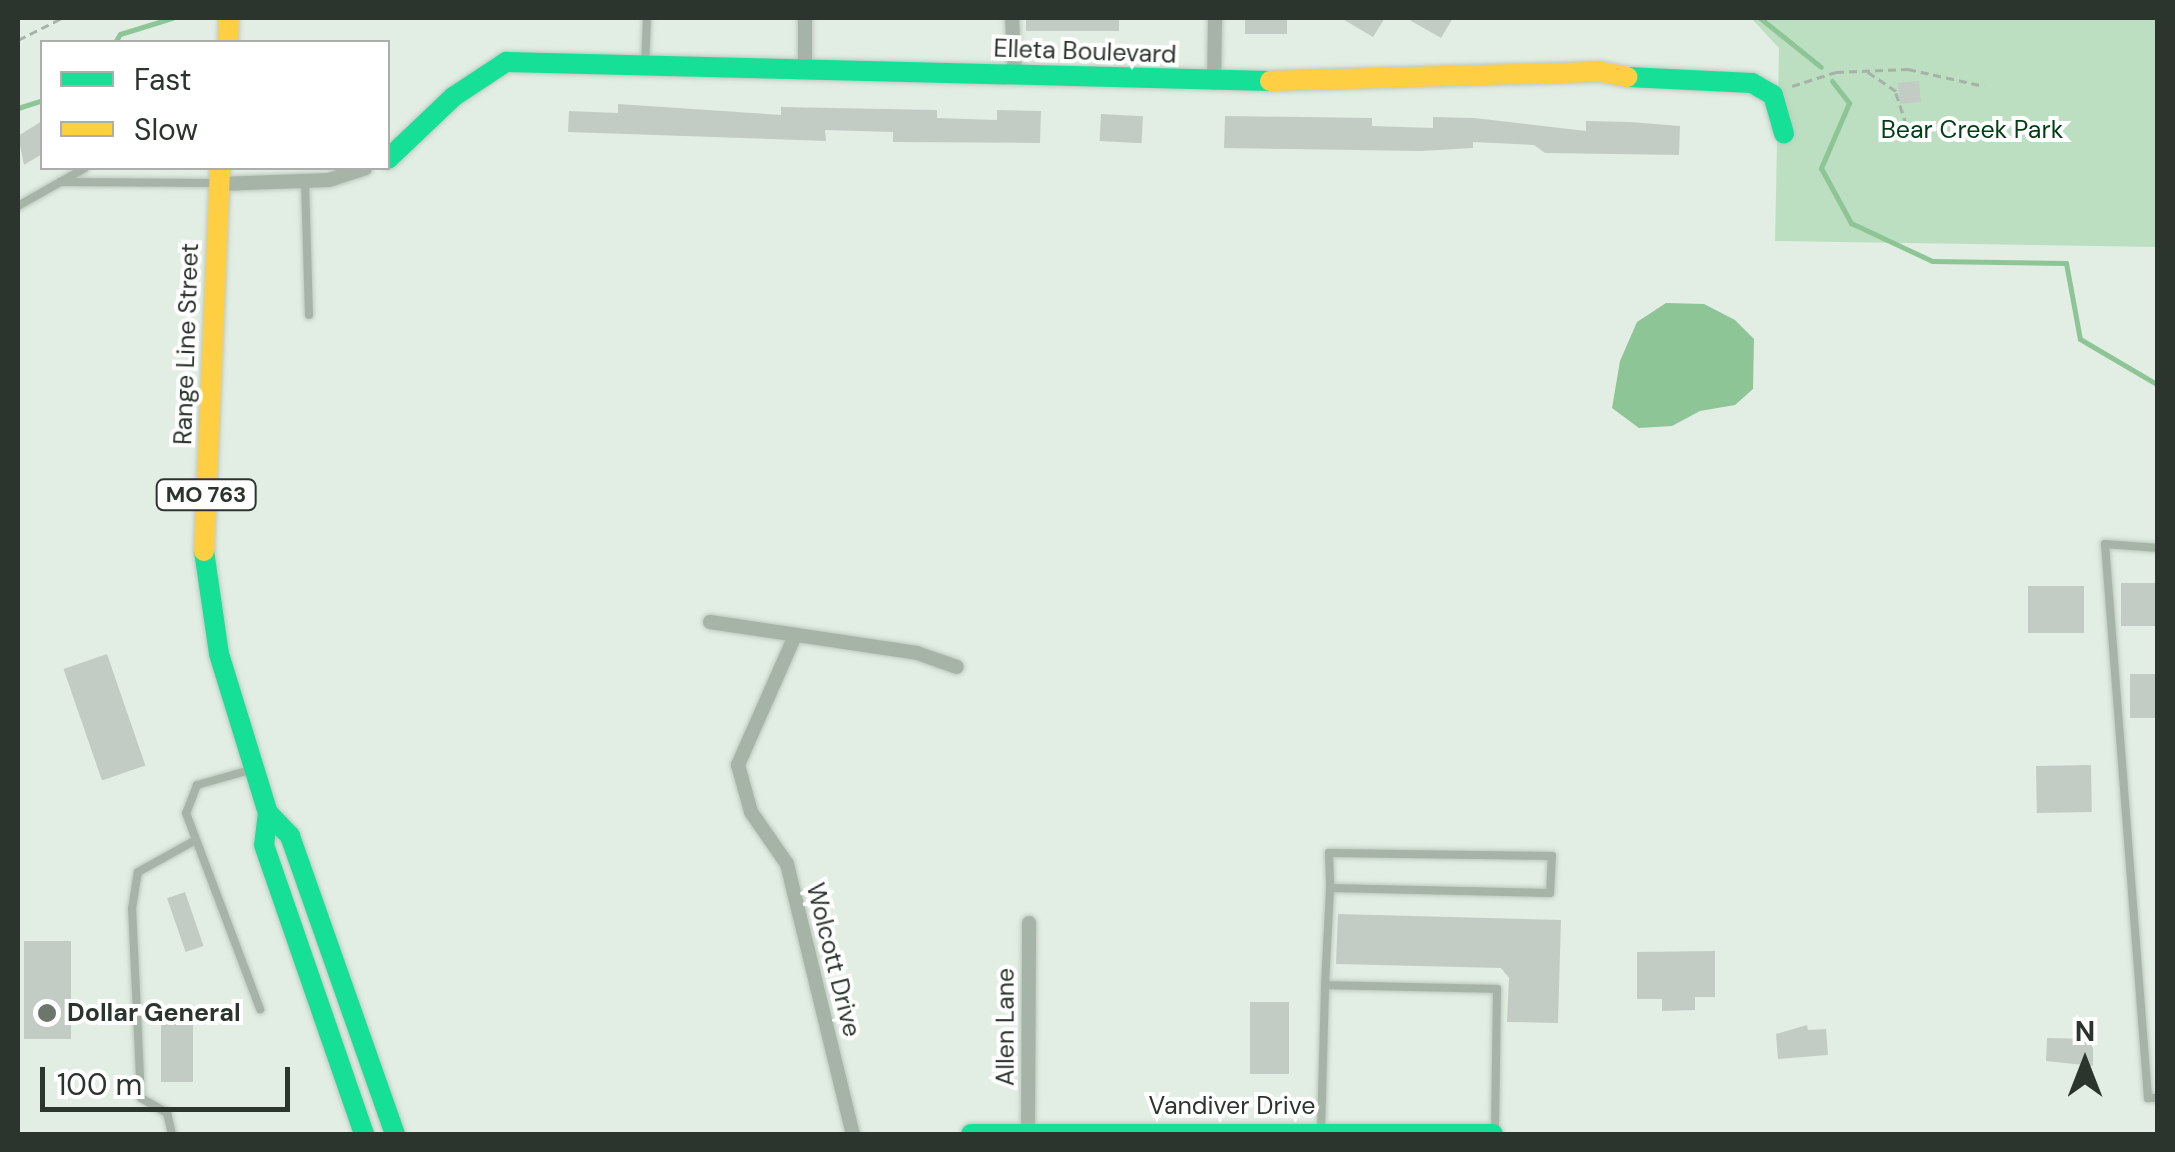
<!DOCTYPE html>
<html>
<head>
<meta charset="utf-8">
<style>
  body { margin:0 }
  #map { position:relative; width:2175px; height:1152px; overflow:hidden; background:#e2eee3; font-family:"DM Sans",sans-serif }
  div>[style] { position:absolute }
  .green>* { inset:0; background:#bcdfc1 }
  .water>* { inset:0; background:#8ec597 }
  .stream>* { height:5px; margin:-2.5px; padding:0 2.5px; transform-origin:2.5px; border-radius:2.5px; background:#8ec597 }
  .building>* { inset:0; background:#c3ccc4; transform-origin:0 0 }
  .path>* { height:2.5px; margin-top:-1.25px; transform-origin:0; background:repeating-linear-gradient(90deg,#a6b2a8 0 8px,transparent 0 13px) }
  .roads { filter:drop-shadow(0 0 2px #bec8bf) drop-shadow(0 0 2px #bec8bf) }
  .lane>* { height:8px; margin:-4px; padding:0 4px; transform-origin:4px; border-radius:4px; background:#a6b4a8 }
  .street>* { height:14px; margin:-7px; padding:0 7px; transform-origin:7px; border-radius:7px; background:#a6b4a8 }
  .fast>* { height:20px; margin:-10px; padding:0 10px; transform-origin:10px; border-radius:10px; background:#16e098 }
  .slow>* { height:20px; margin:-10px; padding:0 10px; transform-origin:10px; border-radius:10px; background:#ffcf43 }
  .dots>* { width:28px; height:28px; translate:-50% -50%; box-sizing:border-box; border:5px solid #fff; border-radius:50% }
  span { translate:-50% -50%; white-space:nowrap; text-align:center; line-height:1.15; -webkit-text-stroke:8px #fff; paint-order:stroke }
  .shield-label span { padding:2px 8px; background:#fff; border:2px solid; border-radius:8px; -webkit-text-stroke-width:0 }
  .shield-label { font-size:22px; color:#2c352d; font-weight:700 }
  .street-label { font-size:25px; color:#2c352d }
  .park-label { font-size:25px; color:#023c15 }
  .poi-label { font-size:25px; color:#2c352d; font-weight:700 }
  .left { translate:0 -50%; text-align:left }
  .frame { position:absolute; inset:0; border:20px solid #2c352d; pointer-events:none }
  .legend { position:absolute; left:40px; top:40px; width:350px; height:130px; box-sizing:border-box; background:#fff; border:2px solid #abaeab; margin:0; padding:12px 18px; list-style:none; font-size:30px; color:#2c352d }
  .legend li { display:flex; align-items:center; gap:20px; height:50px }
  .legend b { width:50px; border:2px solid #abaeab }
  .north { position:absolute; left:2035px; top:1012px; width:100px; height:100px; -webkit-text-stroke:8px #fff; paint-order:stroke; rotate:0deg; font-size:28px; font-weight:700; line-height:40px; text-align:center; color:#2c352d }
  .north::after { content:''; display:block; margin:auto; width:35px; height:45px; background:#2c352d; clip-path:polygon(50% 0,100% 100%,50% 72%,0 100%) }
  .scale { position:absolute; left:40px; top:1067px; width:250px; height:45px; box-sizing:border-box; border:5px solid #2c352d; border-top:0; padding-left:12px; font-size:30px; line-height:35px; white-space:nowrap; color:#2c352d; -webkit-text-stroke:8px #fff; paint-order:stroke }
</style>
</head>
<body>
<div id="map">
  <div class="green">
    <div style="clip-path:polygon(1751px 18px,2157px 18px,2157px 247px,1775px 241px,1779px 48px)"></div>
  </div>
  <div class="water">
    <div style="clip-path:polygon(1666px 303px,1704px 304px,1735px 320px,1754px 339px,1753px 389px,1735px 405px,1700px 411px,1672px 426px,1639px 428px,1612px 408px,1620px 361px,1637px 322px)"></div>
  </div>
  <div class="stream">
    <div style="left:1760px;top:18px;width:78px;rotate:38.8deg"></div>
    <div style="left:115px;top:42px;width:9px;rotate:-58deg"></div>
    <div style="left:120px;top:34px;width:54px;rotate:-17.1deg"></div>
    <div style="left:1832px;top:81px;width:28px;rotate:52deg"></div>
    <div style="left:1849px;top:103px;width:71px;rotate:113.3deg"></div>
    <div style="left:1821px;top:168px;width:63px;rotate:61.4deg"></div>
    <div style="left:1851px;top:223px;width:89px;rotate:25.1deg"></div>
    <div style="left:1932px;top:261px;width:134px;rotate:0.9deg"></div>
    <div style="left:2066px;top:263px;width:77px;rotate:79.6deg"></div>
    <div style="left:2080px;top:339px;width:91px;rotate:30.5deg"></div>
    <div style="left:18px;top:108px;width:25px;rotate:-18deg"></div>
  </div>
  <div class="building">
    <div style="left:1026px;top:18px;width:93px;height:13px"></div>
    <div style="left:1245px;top:18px;width:42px;height:16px"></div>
    <div style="clip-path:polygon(1341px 18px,1385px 18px,1373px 37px)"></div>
    <div style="clip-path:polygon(1406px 18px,1453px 18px,1441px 38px)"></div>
    <div style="left:1919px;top:81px;width:21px;height:21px;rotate:85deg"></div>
    <div style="clip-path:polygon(618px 104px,781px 115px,781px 107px,937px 110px,937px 118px,997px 120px,997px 110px,1041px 111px,1040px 143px,893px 142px,893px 132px,825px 130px,826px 141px,568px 132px,569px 111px,618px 113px)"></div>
    <div style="left:1101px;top:114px;width:42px;height:27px;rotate:3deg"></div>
    <div style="clip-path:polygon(1225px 116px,1372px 118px,1372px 126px,1433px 128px,1433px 117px,1474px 118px,1586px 131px,1586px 121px,1630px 122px,1680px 126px,1679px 155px,1545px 153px,1534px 145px,1473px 142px,1473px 148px,1421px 151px,1224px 148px)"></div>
    <div style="clip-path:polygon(42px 121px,42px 154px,24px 165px,18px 136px)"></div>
    <div style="left:2158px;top:583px;width:43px;height:37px;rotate:90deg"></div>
    <div style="left:2028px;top:586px;width:56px;height:47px"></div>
    <div style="left:107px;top:654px;width:118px;height:46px;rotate:71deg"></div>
    <div style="left:2130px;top:674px;width:28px;height:44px"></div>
    <div style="left:2091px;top:765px;width:47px;height:55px;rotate:89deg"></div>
    <div style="left:185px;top:892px;width:57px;height:19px;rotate:71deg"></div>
    <div style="clip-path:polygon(1338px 914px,1561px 920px,1558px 1023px,1507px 1022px,1509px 978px,1501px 968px,1336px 964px)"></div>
    <div style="left:24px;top:941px;width:47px;height:98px"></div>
    <div style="clip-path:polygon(1715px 951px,1715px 997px,1695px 997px,1695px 1010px,1662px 1011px,1662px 999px,1637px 999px,1637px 952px)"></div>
    <div style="left:1250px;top:1002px;width:39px;height:72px"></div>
    <div style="left:161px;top:1012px;width:32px;height:70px"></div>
    <div style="clip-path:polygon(1807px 1025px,1808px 1030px,1826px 1029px,1828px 1055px,1778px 1059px,1776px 1034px)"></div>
    <div style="clip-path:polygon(2047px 1038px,2093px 1039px,2093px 1066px,2046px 1061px)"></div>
  </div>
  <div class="path">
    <div style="left:18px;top:40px;width:49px;rotate:-26.6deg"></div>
    <div style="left:1868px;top:72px;width:37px;rotate:34deg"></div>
    <div style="left:1792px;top:86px;width:46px;rotate:-17.7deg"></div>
    <div style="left:1836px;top:72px;width:72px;rotate:-2.4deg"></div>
    <div style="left:1908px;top:69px;width:78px;rotate:12.6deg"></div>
    <div style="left:1896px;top:93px;width:47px;rotate:71.6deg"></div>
  </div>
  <div class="roads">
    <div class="lane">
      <div style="left:645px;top:66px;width:48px;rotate:-87.6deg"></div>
      <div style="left:305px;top:181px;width:134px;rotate:88.3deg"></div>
      <div style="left:60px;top:182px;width:154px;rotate:0.4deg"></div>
      <div style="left:18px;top:206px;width:77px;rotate:-29.6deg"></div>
      <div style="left:2158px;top:548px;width:53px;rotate:-175.7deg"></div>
      <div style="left:2105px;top:544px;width:556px;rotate:85.56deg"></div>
      <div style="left:2148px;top:1098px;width:10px"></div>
      <div style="left:250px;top:770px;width:55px;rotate:164.2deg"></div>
      <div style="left:197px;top:785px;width:30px;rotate:111deg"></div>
      <div style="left:186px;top:813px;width:210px;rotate:69.3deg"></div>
      <div style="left:1325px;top:985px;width:97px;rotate:-87deg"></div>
      <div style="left:1330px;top:888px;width:220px;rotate:1.3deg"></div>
      <div style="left:1550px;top:893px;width:37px;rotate:-87deg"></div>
      <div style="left:1552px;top:856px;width:223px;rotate:-179.2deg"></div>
      <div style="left:1329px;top:853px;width:35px;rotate:88deg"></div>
      <div style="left:1321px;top:1131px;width:146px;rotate:-88.4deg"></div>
      <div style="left:1325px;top:985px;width:172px;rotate:1.3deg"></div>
      <div style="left:1497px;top:989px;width:145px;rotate:90.8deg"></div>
      <div style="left:172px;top:1134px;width:22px;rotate:-103deg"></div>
      <div style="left:167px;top:1113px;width:30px;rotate:-150deg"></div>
      <div style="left:141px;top:1098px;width:189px;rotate:-92.7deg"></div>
      <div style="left:132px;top:909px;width:37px;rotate:-81deg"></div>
      <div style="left:138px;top:872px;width:64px;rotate:-29deg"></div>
    </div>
    <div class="street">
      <div style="left:805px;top:18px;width:53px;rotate:90deg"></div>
      <div style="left:1012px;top:18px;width:55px;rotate:86.9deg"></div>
      <div style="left:1214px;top:83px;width:65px;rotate:-89.1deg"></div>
      <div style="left:219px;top:184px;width:110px;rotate:-2.1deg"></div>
      <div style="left:329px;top:180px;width:38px;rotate:-18deg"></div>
      <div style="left:710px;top:622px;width:209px;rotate:8.5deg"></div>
      <div style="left:917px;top:653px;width:42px;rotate:19.3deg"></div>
      <div style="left:794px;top:638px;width:139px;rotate:113.8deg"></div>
      <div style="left:738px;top:765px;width:49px;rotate:74.5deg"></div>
      <div style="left:751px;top:812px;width:63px;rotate:55.3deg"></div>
      <div style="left:787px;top:864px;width:278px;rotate:76.3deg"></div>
      <div style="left:1028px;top:1131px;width:208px;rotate:-89.7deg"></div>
    </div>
    <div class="fast">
      <div style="left:1628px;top:77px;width:124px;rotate:2.8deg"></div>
      <div style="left:1752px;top:83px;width:24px;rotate:30deg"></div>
      <div style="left:1773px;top:95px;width:40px;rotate:74deg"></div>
      <div style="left:388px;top:159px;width:90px;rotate:-43.6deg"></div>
      <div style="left:453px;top:97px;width:64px;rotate:-33.4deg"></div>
      <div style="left:506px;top:62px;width:764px;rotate:1.42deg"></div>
      <div style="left:204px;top:551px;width:104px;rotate:81.7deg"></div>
      <div style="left:219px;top:654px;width:166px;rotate:72.9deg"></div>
      <div style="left:268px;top:813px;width:32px;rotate:97deg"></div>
      <div style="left:264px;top:845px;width:306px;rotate:70.9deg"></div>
      <div style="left:268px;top:813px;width:32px;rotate:46deg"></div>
      <div style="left:290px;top:836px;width:316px;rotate:70.6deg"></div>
      <div style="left:971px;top:1134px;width:522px"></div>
    </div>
    <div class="slow">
      <div style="left:228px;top:42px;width:24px;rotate:-88deg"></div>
      <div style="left:1270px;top:81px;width:332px;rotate:-1.6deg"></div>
      <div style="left:1602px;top:72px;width:26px;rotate:11deg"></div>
      <div style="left:204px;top:551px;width:383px;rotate:-87.6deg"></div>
    </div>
  </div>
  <div class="dots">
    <div style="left:47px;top:1013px;background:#6c766d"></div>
  </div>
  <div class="shield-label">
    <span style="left:206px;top:495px">MO 763</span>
  </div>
  <div class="street-label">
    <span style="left:1085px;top:52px;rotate:2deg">Elleta Boulevard</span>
    <span style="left:187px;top:344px;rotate:-88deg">Range Line Street</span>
    <span style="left:833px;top:960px;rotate:76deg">Wolcott Drive</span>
    <span style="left:1006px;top:1027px;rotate:-90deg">Allen Lane</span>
    <span style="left:1232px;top:1106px">Vandiver Drive</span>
  </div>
  <div class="park-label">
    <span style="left:1972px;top:130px">Bear Creek Park</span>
  </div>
  <div class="poi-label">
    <span class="left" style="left:67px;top:1013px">Dollar General</span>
  </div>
  <div class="frame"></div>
  <ul class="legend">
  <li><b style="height:12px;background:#16e098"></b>Fast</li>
  <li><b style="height:12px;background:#ffcf43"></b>Slow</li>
  </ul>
  <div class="north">N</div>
  <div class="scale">100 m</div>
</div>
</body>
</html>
